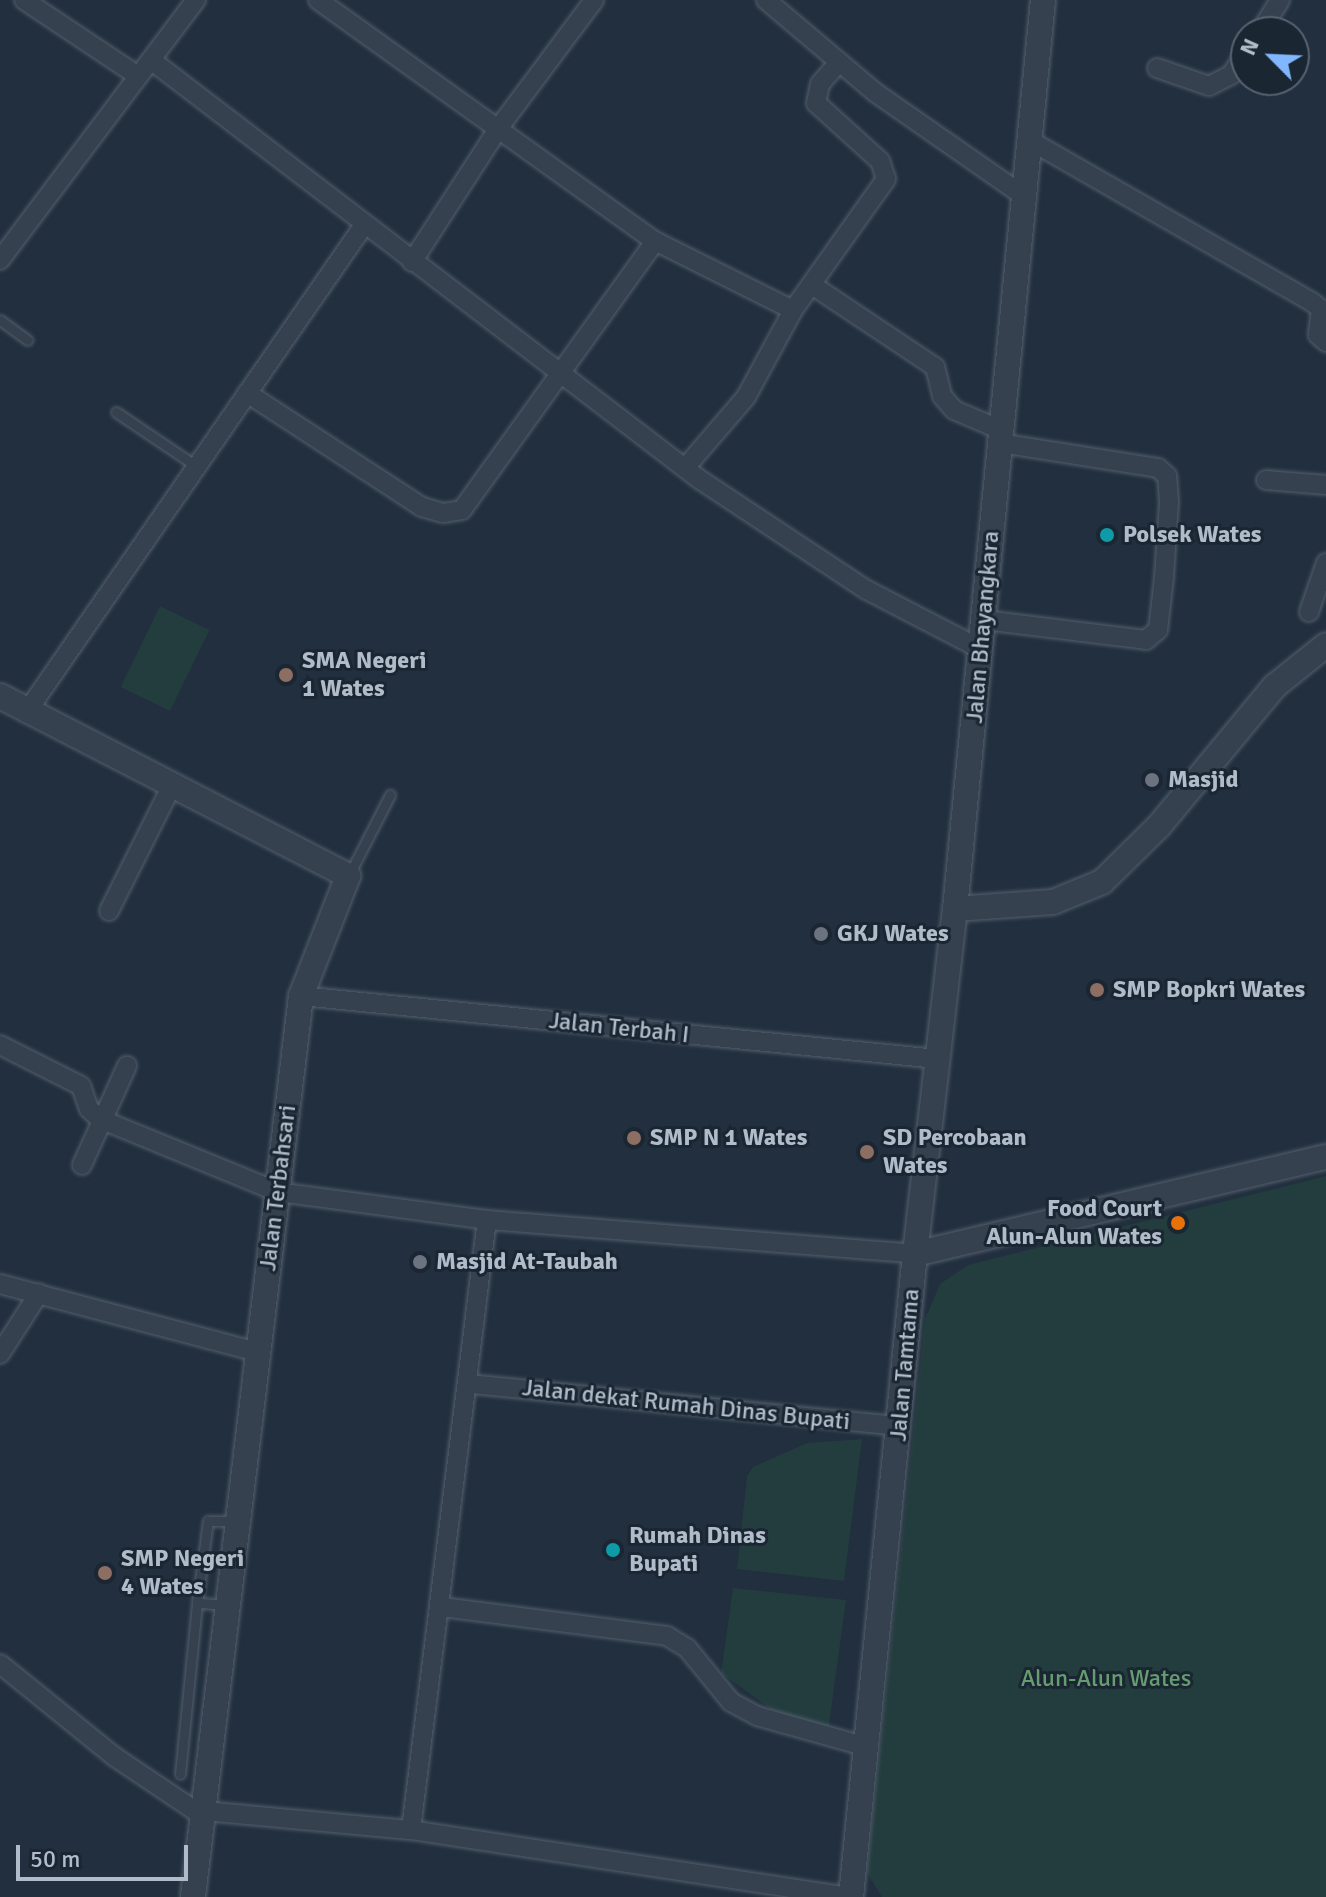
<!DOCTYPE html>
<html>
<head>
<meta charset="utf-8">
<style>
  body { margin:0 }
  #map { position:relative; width:1326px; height:1897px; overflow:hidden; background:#212f3e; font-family:Signika,sans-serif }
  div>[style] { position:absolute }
  .green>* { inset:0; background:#233d3f; transform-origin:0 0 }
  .roads { filter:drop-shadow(0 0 2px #545f6c) drop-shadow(0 0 2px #545f6c) }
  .service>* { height:9px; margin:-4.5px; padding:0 4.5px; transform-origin:4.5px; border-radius:4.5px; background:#35414e }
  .minor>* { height:18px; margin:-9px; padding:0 9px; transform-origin:9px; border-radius:9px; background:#35414e }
  .tertiary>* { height:24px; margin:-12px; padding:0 12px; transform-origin:12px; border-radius:12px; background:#35414e }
  .dots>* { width:22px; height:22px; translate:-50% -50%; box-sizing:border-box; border:4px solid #1b2633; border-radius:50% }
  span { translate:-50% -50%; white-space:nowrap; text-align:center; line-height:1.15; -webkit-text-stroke:6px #1b2633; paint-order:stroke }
  .poi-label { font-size:24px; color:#b1bcca; font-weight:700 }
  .left { translate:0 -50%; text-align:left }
  .right { translate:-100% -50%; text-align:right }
  .street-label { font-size:24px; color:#b1bcca }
  .park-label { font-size:24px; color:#669d70 }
  .north { position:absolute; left:1230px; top:16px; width:80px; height:80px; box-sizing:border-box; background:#1b2633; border:2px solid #57626f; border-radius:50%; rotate:294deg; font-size:22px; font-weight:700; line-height:32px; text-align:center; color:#b1bcca }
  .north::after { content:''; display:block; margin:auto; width:28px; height:36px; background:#81b7ff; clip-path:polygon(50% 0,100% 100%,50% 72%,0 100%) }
  .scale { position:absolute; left:16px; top:1845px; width:172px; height:36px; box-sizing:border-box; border:4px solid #b1bcca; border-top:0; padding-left:10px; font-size:24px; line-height:28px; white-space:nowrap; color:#b1bcca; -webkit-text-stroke:6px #1b2633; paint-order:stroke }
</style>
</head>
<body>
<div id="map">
  <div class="green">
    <div style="left:160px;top:606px;width:55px;height:90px;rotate:26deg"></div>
    <div style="clip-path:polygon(1326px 1176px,1326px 1897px,882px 1897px,867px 1873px,925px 1319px,940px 1284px,968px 1265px)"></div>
    <div style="clip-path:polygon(862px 1439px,844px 1581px,737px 1569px,747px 1476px,753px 1467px,807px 1443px)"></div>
    <div style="clip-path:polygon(733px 1588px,846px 1600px,828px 1732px,771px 1709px,721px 1673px)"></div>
  </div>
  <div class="roads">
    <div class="service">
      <div style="left:0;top:320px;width:34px;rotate:36deg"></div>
      <div style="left:116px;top:412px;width:97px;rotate:34deg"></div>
      <div style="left:350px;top:873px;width:88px;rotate:-62.9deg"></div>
      <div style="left:228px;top:1605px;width:31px;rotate:-176deg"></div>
      <div style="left:197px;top:1603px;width:83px;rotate:-82.4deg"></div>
      <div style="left:208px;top:1521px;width:27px"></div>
      <div style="left:180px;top:1774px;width:172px;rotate:-84.3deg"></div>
    </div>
    <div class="minor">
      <div style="left:24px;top:0;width:137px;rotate:33.7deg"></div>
      <div style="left:318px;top:0;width:414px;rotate:35.6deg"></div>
      <div style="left:655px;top:241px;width:154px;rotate:26.6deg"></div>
      <div style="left:766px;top:0;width:144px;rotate:40.2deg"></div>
      <div style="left:876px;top:93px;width:178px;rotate:34.9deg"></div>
      <div style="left:1260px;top:32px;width:38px;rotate:-58deg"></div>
      <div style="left:151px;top:60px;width:690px;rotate:37.4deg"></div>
      <div style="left:699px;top:479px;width:201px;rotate:33.5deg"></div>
      <div style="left:867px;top:590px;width:128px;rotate:27.4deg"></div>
      <div style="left:1157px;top:68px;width:55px;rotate:19.1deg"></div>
      <div style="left:1209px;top:86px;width:25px;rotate:-27deg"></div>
      <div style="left:1231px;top:75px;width:27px;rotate:-56deg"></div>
      <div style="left:1029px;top:140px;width:326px;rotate:29.8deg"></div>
      <div style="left:1312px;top:302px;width:11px;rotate:38deg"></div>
      <div style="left:1321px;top:309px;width:26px;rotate:97deg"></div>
      <div style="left:1318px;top:335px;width:11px;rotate:41deg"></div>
      <div style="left:0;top:260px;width:326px;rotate:-53deg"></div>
      <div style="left:412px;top:262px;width:158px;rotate:-57.1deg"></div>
      <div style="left:498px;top:129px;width:161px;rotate:-53.3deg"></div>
      <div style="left:812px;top:285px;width:148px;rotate:33.7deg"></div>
      <div style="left:935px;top:367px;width:30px;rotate:76deg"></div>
      <div style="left:942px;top:396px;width:18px;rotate:49deg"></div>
      <div style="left:954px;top:410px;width:51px;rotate:23.1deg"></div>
      <div style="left:247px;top:393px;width:209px;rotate:33.1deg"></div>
      <div style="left:422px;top:507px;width:22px;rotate:16deg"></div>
      <div style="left:443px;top:513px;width:19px;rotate:-9deg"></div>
      <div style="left:462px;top:510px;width:331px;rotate:-54.3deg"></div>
      <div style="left:685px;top:468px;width:94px;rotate:-49.3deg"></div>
      <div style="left:746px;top:397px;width:99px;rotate:-61.6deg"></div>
      <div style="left:793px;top:310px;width:161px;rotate:-54.6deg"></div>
      <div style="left:886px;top:179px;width:19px;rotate:-108deg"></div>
      <div style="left:880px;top:161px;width:86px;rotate:-137.8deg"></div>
      <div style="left:816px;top:103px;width:19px;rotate:-78deg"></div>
      <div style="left:820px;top:84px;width:29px;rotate:-49deg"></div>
      <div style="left:1266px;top:480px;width:60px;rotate:4.8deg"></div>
      <div style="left:1309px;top:612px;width:52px;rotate:-70.9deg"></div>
      <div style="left:984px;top:620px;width:163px;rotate:7deg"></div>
      <div style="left:1146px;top:640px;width:16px;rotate:-40deg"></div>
      <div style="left:1158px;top:630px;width:53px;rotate:-83.5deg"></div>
      <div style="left:1164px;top:577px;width:75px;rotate:-86.2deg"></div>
      <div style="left:1169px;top:502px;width:26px;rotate:-94deg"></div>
      <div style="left:1167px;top:476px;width:12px;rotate:-138deg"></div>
      <div style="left:1158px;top:468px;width:160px;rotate:-171deg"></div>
      <div style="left:26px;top:713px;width:594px;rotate:-55.29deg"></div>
      <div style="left:109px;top:911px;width:139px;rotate:-63.4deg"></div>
      <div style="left:301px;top:996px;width:640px;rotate:5.65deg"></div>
      <div style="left:0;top:1045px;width:91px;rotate:26.8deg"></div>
      <div style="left:81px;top:1086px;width:24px;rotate:71deg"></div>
      <div style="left:89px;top:1109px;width:15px;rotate:42deg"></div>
      <div style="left:100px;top:1119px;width:192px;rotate:22.3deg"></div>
      <div style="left:278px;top:1192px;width:211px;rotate:7.6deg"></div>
      <div style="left:487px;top:1220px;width:429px;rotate:4.5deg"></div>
      <div style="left:82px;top:1165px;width:109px;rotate:-65.6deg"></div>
      <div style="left:0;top:1284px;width:267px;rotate:14.8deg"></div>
      <div style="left:0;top:1354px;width:72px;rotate:-57.4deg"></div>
      <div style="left:470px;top:1384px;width:433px;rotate:5.6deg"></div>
      <div style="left:442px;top:1607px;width:227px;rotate:7.3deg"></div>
      <div style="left:667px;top:1636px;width:23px;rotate:31deg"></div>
      <div style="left:687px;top:1648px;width:70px;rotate:50.8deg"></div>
      <div style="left:731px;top:1702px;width:30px;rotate:28deg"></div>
      <div style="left:757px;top:1716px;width:114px;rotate:15.7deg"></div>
      <div style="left:0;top:1664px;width:148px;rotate:39deg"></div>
      <div style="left:115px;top:1757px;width:95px;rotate:33.9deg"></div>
      <div style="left:194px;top:1810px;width:218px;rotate:5.3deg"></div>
      <div style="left:411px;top:1830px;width:442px;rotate:8.7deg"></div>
      <div style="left:411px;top:1830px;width:615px;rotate:-82.9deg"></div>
    </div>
    <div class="tertiary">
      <div style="left:0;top:696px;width:392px;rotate:27.3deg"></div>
      <div style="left:348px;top:876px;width:129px;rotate:111.4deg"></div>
      <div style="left:301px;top:996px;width:907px;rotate:96.84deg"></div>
      <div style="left:955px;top:909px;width:98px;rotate:-4.1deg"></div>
      <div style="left:1053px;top:902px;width:53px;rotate:-22.2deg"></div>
      <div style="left:1102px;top:882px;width:80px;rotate:-44.5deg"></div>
      <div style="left:1159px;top:826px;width:182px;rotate:-50.4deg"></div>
      <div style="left:1275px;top:686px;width:65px;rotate:-38.8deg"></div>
      <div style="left:915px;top:1254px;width:347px;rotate:-83.4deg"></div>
      <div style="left:955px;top:909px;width:913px;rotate:-84.47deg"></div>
      <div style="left:851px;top:1897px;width:646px;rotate:-84.32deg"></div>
      <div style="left:915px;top:1254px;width:422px;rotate:-13.3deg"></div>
    </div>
  </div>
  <div class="dots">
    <div style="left:1107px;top:535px;background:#0f9aa8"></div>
    <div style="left:286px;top:675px;background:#8d6e63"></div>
    <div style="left:1152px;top:780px;background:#6b7280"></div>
    <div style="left:821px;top:934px;background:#6b7280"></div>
    <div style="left:1097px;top:990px;background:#8d6e63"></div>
    <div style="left:634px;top:1138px;background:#8d6e63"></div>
    <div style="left:867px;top:1152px;background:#8d6e63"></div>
    <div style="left:1178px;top:1223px;background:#e8710a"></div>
    <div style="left:420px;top:1262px;background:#6b7280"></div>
    <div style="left:613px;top:1550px;background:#0f9aa8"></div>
    <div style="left:105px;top:1573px;background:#8d6e63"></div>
  </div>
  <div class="poi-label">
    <span class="left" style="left:1123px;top:535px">Polsek Wates</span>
    <span class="left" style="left:302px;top:675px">SMA Negeri<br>1 Wates</span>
    <span class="left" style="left:1168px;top:780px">Masjid</span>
    <span class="left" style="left:837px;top:934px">GKJ Wates</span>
    <span class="left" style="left:1113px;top:990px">SMP Bopkri Wates</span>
    <span class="left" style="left:650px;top:1138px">SMP N 1 Wates</span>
    <span class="left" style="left:883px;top:1152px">SD Percobaan<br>Wates</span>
    <span class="right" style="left:1162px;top:1223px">Food Court<br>Alun-Alun Wates</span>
    <span class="left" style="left:436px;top:1262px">Masjid At-Taubah</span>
    <span class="left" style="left:629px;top:1550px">Rumah Dinas<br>Bupati</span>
    <span class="left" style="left:121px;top:1573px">SMP Negeri<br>4 Wates</span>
  </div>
  <div class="street-label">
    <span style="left:983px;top:627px;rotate:-85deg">Jalan Bhayangkara</span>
    <span style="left:619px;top:1028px;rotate:6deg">Jalan Terbah I</span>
    <span style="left:278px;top:1188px;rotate:-83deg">Jalan Terbahsari</span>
    <span style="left:905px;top:1365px;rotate:-85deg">Jalan Tamtama</span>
    <span style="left:686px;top:1405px;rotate:6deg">Jalan dekat Rumah Dinas Bupati</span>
  </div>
  <div class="park-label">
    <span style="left:1106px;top:1679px">Alun-Alun Wates</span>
  </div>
  <div class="north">N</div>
  <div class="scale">50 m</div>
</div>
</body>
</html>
